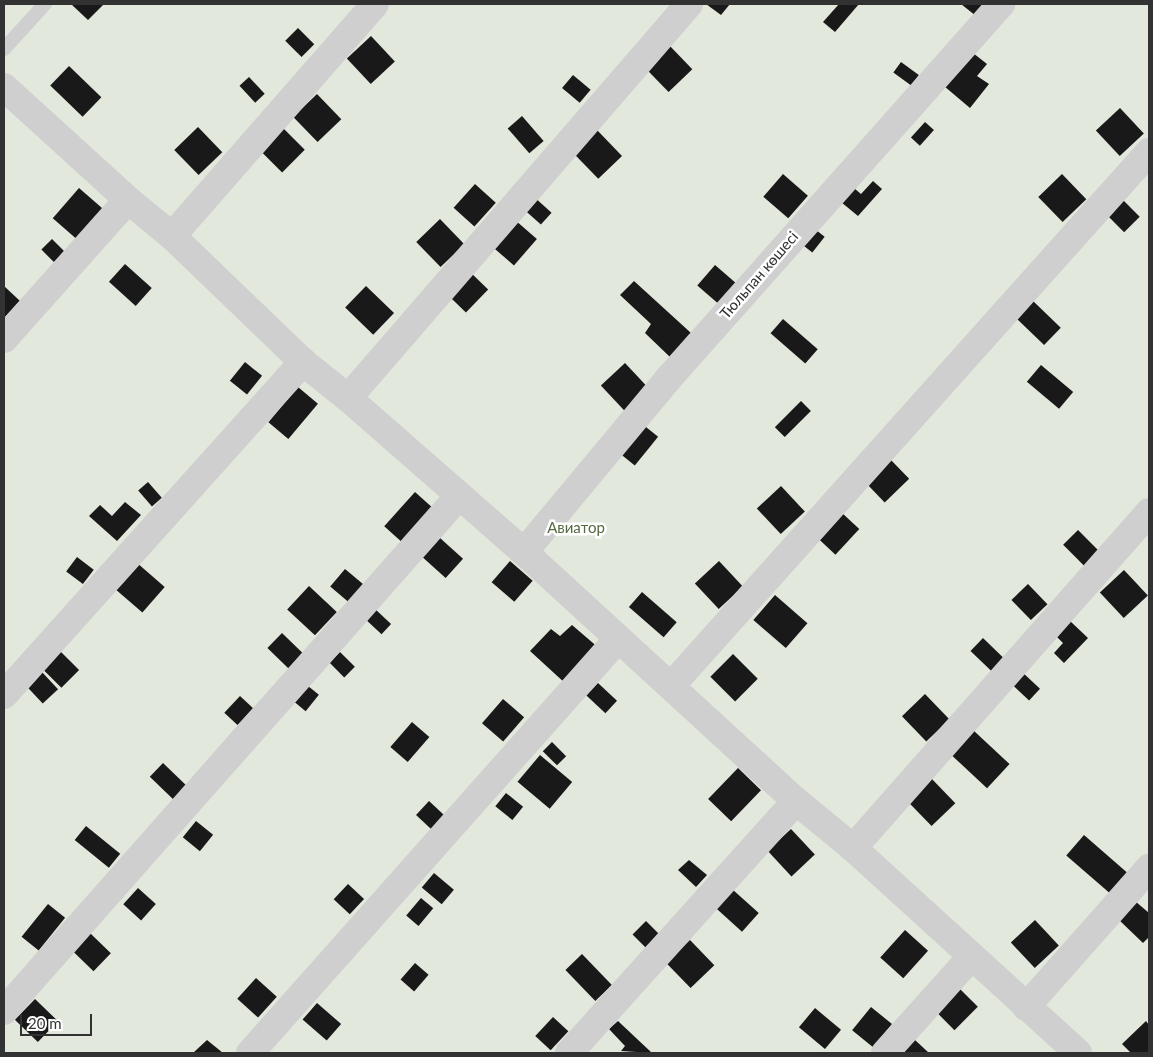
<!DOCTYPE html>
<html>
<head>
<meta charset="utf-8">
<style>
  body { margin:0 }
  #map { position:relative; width:1153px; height:1057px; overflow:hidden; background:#fff; font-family:Lato,sans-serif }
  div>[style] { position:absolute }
  .green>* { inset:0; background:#e2e8dc; transform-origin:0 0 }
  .building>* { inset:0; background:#191919; transform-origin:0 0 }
  .lane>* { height:14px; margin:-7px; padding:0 7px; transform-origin:7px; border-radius:7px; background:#cfcfcf }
  .street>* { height:28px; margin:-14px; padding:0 14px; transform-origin:14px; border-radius:14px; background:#cfcfcf }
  span { translate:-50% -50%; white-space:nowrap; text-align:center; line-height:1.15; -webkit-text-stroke:5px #fff; paint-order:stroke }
  .street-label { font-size:15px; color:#323232 }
  .park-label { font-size:15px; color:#556a42 }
  .frame { position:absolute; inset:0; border:5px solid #323232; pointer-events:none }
  .scale { position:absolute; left:20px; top:1014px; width:72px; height:22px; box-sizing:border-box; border:2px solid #323232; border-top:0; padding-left:6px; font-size:15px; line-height:18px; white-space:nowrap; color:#323232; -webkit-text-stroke:4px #fff; paint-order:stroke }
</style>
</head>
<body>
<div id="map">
  <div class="green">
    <div style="left:4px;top:4px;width:1145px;height:1049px"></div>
  </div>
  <div class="building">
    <div style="clip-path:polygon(71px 4px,104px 4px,88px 20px)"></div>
    <div style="clip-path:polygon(706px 4px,730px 4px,721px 15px)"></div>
    <div style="clip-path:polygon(839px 4px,859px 4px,835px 32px,823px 22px)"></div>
    <div style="clip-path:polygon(961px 4px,987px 4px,976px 16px)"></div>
    <div style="left:298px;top:28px;width:23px;height:18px;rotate:45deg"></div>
    <div style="left:371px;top:36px;width:35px;height:33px;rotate:47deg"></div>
    <div style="left:668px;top:44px;width:35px;height:33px;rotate:46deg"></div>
    <div style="clip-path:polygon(973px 53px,987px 64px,977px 76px,989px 84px,970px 108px,944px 86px)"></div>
    <div style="left:901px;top:62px;width:22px;height:13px;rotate:36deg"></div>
    <div style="left:69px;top:66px;width:45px;height:27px;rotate:44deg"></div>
    <div style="left:573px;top:75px;width:23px;height:17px;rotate:40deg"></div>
    <div style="left:249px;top:77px;width:23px;height:13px;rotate:47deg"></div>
    <div style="left:317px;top:94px;width:35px;height:33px;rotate:46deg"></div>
    <div style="left:1120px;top:108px;width:35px;height:33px;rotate:47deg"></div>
    <div style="left:522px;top:116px;width:33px;height:19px;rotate:49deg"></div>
    <div style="left:925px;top:122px;width:12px;height:21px;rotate:42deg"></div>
    <div style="left:280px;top:125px;width:35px;height:32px;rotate:45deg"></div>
    <div style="left:198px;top:127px;width:35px;height:33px;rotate:46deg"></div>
    <div style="left:597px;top:130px;width:36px;height:33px;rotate:46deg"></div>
    <div style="left:783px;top:174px;width:33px;height:30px;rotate:41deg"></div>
    <div style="left:1062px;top:174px;width:35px;height:33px;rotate:46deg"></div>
    <div style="clip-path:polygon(873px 181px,882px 189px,858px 216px,841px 202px,854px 188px,861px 194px)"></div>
    <div style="left:475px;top:184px;width:28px;height:32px;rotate:42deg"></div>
    <div style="left:79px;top:188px;width:35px;height:40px;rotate:41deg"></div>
    <div style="left:533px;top:196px;width:25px;height:16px;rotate:42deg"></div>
    <div style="left:1122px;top:199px;width:25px;height:22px;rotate:45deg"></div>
    <div style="left:440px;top:219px;width:35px;height:33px;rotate:46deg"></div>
    <div style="left:515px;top:220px;width:29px;height:35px;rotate:41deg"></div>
    <div style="left:816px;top:230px;width:11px;height:20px;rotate:38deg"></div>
    <div style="left:52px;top:239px;width:18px;height:15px;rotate:45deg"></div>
    <div style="left:125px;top:264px;width:36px;height:24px;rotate:42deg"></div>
    <div style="left:715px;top:265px;width:28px;height:27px;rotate:41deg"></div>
    <div style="left:468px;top:270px;width:28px;height:32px;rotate:44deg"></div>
    <div style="clip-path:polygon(634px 281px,691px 333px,670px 357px,645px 333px,651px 324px,620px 295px)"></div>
    <div style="clip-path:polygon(4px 286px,20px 301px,4px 318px)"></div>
    <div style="left:366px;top:286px;width:39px;height:30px;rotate:44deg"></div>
    <div style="left:1032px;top:300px;width:40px;height:24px;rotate:44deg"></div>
    <div style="left:783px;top:319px;width:46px;height:19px;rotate:41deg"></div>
    <div style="left:245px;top:362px;width:22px;height:24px;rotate:39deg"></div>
    <div style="left:625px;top:363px;width:35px;height:33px;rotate:47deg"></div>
    <div style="left:1041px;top:365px;width:42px;height:22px;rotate:40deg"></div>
    <div style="left:298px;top:387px;width:26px;height:46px;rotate:40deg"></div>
    <div style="left:801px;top:401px;width:14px;height:37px;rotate:45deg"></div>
    <div style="left:641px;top:423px;width:22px;height:37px;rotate:39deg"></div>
    <div style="left:889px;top:458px;width:29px;height:34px;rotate:46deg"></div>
    <div style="left:148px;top:482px;width:21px;height:13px;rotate:49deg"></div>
    <div style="left:781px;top:486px;width:35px;height:33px;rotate:47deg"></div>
    <div style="left:415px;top:492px;width:24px;height:46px;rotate:42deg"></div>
    <div style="clip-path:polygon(125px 502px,141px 515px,117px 541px,89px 516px,100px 505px,112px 516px)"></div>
    <div style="left:841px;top:512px;width:25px;height:35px;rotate:43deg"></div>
    <div style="left:1078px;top:530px;width:31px;height:21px;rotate:45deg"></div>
    <div style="left:440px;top:538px;width:31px;height:26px;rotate:42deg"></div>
    <div style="left:77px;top:557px;width:21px;height:18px;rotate:37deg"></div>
    <div style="left:510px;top:561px;width:30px;height:28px;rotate:41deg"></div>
    <div style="left:719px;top:561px;width:35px;height:33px;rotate:47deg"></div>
    <div style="left:136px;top:562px;width:38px;height:34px;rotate:41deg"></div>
    <div style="left:345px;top:569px;width:25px;height:23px;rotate:40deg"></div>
    <div style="left:1124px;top:570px;width:35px;height:33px;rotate:47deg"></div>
    <div style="left:1028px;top:584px;width:28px;height:23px;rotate:46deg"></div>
    <div style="left:309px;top:586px;width:38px;height:32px;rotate:43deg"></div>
    <div style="left:642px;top:592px;width:46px;height:20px;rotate:41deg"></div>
    <div style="left:775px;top:595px;width:43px;height:33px;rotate:41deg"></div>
    <div style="left:375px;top:609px;width:22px;height:14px;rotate:43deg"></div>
    <div style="clip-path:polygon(1069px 620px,1088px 638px,1064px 663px,1054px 653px,1063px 643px,1054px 634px)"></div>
    <div style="clip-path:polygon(572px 625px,600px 649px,566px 684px,530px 651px,551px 629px,560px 636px)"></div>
    <div style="left:282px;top:633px;width:29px;height:21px;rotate:44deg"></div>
    <div style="left:983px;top:638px;width:29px;height:18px;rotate:44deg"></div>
    <div style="left:60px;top:651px;width:27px;height:25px;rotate:45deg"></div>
    <div style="left:340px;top:652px;width:21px;height:15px;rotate:45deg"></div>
    <div style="left:733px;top:654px;width:35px;height:32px;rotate:45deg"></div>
    <div style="left:41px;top:671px;width:25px;height:21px;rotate:47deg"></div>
    <div style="left:1021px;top:671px;width:26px;height:16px;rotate:43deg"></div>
    <div style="left:598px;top:683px;width:26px;height:17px;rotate:43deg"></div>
    <div style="left:308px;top:686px;width:14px;height:21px;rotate:39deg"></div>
    <div style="left:925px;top:694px;width:35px;height:32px;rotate:46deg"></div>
    <div style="left:240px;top:696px;width:18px;height:23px;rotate:43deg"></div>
    <div style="left:503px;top:699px;width:28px;height:32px;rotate:41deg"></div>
    <div style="left:412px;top:722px;width:23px;height:33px;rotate:41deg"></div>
    <div style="left:973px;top:730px;width:50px;height:33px;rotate:43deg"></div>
    <div style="left:552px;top:742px;width:20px;height:13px;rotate:45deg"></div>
    <div style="left:540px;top:755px;width:42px;height:35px;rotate:40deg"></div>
    <div style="left:163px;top:763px;width:35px;height:19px;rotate:44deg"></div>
    <div style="left:738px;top:768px;width:32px;height:43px;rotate:44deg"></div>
    <div style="left:931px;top:778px;width:35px;height:33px;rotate:46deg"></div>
    <div style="left:506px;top:793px;width:22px;height:17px;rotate:39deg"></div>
    <div style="left:429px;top:801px;width:22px;height:19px;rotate:43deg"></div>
    <div style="left:196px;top:821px;width:22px;height:21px;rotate:39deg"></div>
    <div style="left:86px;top:826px;width:44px;height:18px;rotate:39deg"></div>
    <div style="left:791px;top:829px;width:35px;height:32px;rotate:47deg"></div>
    <div style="left:1084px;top:835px;width:57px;height:27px;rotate:41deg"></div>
    <div style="clip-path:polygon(689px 860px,707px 875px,696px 887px,678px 870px)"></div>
    <div style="left:434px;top:873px;width:26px;height:19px;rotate:40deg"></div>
    <div style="left:348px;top:884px;width:22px;height:21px;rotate:43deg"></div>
    <div style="left:138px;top:888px;width:24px;height:22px;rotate:42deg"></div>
    <div style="left:732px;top:889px;width:36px;height:25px;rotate:42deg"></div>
    <div style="left:421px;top:898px;width:16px;height:23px;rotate:40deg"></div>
    <div style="clip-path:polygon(1135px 901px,1149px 913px,1149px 937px,1143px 943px,1117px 918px)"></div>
    <div style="left:48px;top:904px;width:22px;height:42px;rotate:39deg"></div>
    <div style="left:1035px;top:920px;width:35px;height:33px;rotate:47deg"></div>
    <div style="left:646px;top:921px;width:18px;height:19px;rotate:45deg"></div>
    <div style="left:905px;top:930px;width:31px;height:37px;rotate:42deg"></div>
    <div style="left:90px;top:933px;width:29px;height:25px;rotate:44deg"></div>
    <div style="left:690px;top:940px;width:35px;height:33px;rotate:46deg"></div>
    <div style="left:582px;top:954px;width:43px;height:23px;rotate:46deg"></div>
    <div style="left:415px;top:963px;width:18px;height:22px;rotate:41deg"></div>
    <div style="left:256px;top:978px;width:28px;height:28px;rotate:42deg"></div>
    <div style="left:958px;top:987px;width:28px;height:33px;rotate:45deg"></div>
    <div style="left:35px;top:999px;width:32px;height:29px;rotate:44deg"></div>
    <div style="left:317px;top:1003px;width:32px;height:22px;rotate:41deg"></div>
    <div style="left:871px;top:1007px;width:27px;height:30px;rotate:39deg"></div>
    <div style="left:815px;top:1008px;width:34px;height:25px;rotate:40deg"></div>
    <div style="left:553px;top:1017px;width:21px;height:26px;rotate:43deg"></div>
    <div style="clip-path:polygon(618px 1021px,652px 1053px,621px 1051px,625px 1046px,609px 1029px)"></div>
    <div style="clip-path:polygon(1146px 1021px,1149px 1025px,1149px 1053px,1131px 1053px,1122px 1044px)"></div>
    <div style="clip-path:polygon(207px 1040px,223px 1053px,193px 1053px)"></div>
    <div style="clip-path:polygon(915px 1040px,929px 1053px,901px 1053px)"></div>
  </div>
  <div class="lane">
    <div style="left:4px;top:49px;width:61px;rotate:-47.7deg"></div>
  </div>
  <div class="street">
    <div style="left:4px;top:87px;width:168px;rotate:42.3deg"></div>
    <div style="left:128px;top:200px;width:57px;rotate:39.3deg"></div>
    <div style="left:172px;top:236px;width:182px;rotate:43.9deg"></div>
    <div style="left:303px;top:362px;width:58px;rotate:38.7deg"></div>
    <div style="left:348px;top:398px;width:234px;rotate:41.2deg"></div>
    <div style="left:524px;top:552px;width:369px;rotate:42.5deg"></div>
    <div style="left:796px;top:801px;width:74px;rotate:39.5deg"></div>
    <div style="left:853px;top:848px;width:304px;rotate:42.3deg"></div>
    <div style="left:172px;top:236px;width:308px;rotate:-48.8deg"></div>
    <div style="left:4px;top:339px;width:186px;rotate:-48.3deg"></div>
    <div style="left:348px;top:398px;width:521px;rotate:-49.12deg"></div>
    <div style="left:524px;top:552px;width:225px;rotate:-50.2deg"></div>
    <div style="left:668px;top:379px;width:502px;rotate:-48.39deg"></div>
    <div style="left:671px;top:686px;width:717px;rotate:-48.17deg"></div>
    <div style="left:4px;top:695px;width:448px;rotate:-48.1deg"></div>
    <div style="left:853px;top:848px;width:448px;rotate:-48.6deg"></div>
    <div style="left:1026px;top:1007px;width:186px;rotate:-48.5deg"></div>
    <div style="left:4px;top:1011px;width:687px;rotate:-48.54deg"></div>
    <div style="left:250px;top:1053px;width:554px;rotate:-48.37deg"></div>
    <div style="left:569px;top:1053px;width:339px;rotate:-48deg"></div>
    <div style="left:885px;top:1053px;width:129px;rotate:-48.1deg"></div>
  </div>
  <div class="street-label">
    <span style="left:759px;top:275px;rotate:-49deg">Тюльпан көшесі</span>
  </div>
  <div class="park-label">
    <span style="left:576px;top:528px">Авиатор</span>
  </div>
  <div class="frame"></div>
  <div class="scale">20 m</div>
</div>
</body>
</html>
